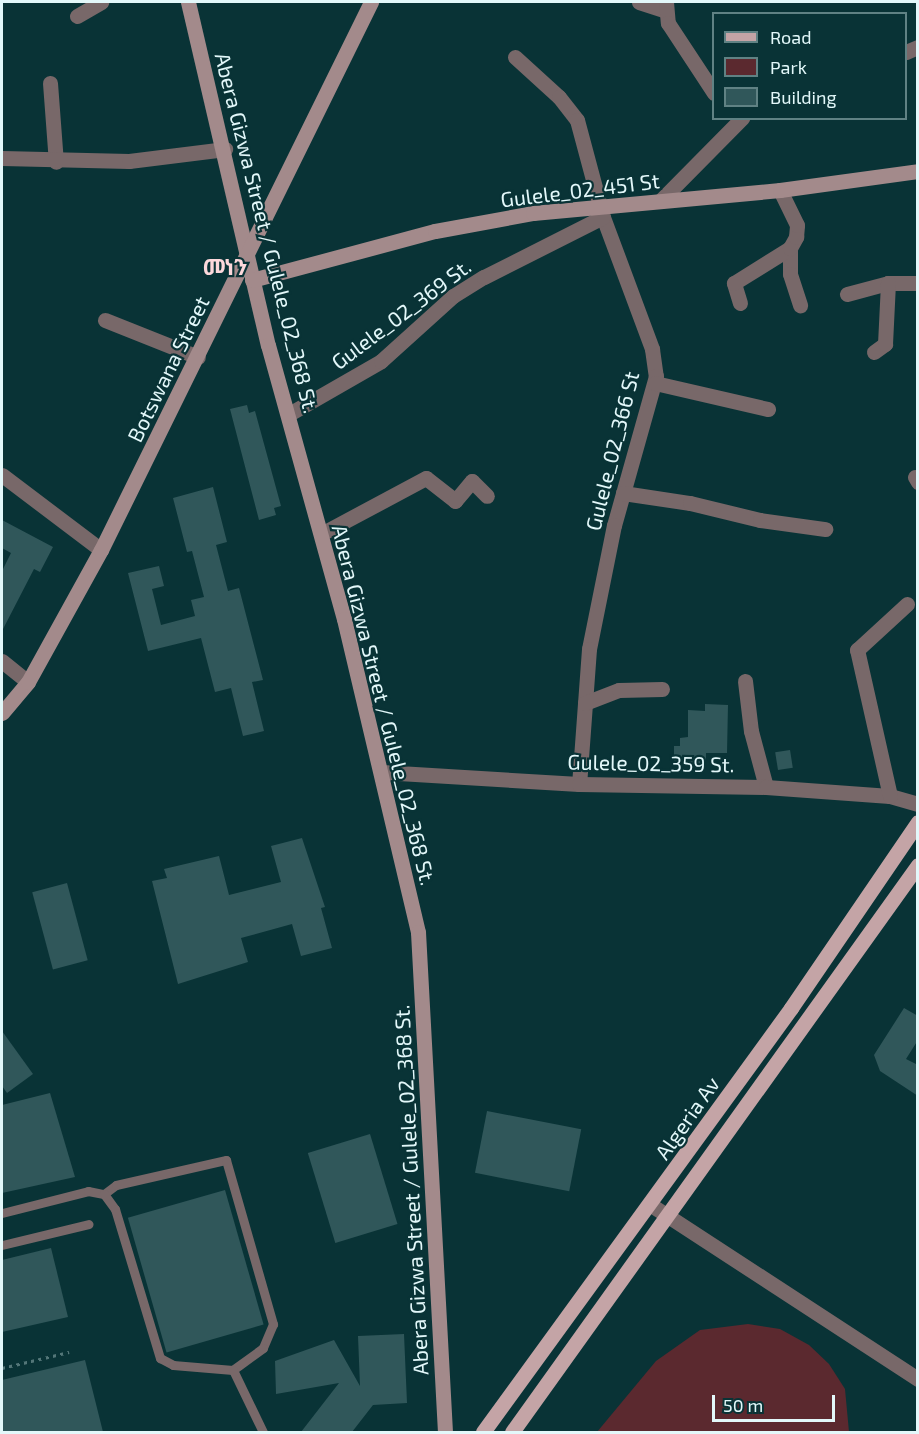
<!DOCTYPE html>
<html>
<head>
<meta charset="utf-8">
<style>
  body { margin:0 }
  #map { position:relative; width:919px; height:1434px; overflow:hidden; background:#093336; font-family:"Exo 2","Noto Sans Ethiopic",sans-serif }
  div>[style] { position:absolute }
  .green>* { inset:0; background:#5b292f }
  .building>* { inset:0; background:#30575a; transform-origin:0 0 }
  .path>* { height:3px; margin-top:-1.5px; transform-origin:0; background:repeating-linear-gradient(90deg,#537678 0 3px,transparent 0 7.5px) }
  .lane>* { height:9px; margin:-4.5px; padding:0 4.5px; transform-origin:4.5px; border-radius:4.5px; background:#786869 }
  .street>* { height:15px; margin:-7.5px; padding:0 7.5px; transform-origin:7.5px; border-radius:7.5px; background:#786869 }
  .secondary>* { height:15px; margin:-7.5px; padding:0 7.5px; transform-origin:7.5px; border-radius:7.5px; background:#a38a8b }
  .primary>* { height:15px; margin:-7.5px; padding:0 7.5px; transform-origin:7.5px; border-radius:7.5px; background:#c4a4a6 }
  span { translate:-50% -50%; white-space:nowrap; text-align:center; line-height:1.15; -webkit-text-stroke:4.5px #093336; paint-order:stroke }
  .street-label { font-size:21px; color:#e3f8fa }
  .neighbourhood-label { font-size:22px; color:#fcd8db; font-weight:700 }
  .frame { position:absolute; inset:0; border:3px solid #e3f8fa; pointer-events:none }
  .legend { position:absolute; left:712px; top:12px; width:195px; height:108px; box-sizing:border-box; background:#093336; border:2px solid #608284; margin:0; padding:8px 10px; list-style:none; font-size:18px; color:#e3f8fa }
  .legend li { display:flex; align-items:center; gap:12px; height:30px }
  .legend b { width:30px; border:2px solid #608284 }
  .scale { position:absolute; left:712px; top:1395px; width:123px; height:27px; box-sizing:border-box; border:3px solid #e3f8fa; border-top:0; padding-left:8px; font-size:18px; line-height:21px; white-space:nowrap; color:#e3f8fa; -webkit-text-stroke:4px #093336; paint-order:stroke }
</style>
</head>
<body>
<div id="map">
  <div class="green">
    <div style="clip-path:polygon(748px 1324px,780px 1329px,809px 1345px,829px 1364px,845px 1389px,849px 1432px,597px 1432px,656px 1361px,700px 1330px)"></div>
  </div>
  <div class="building">
    <div style="clip-path:polygon(247px 405px,249px 413px,255px 411px,281px 506px,274px 508px,276px 515px,259px 520px,230px 409px)"></div>
    <div style="clip-path:polygon(213px 487px,227px 542px,216px 545px,228px 591px,239px 588px,263px 680px,252px 682px,264px 731px,243px 736px,231px 688px,215px 692px,201px 638px,148px 651px,128px 573px,159px 566px,164px 586px,152px 589px,161px 625px,195px 616px,191px 600px,204px 597px,192px 551px,187px 552px,173px 498px)"></div>
    <div style="clip-path:polygon(2px 520px,53px 547px,40px 572px,34px 569px,2px 631px,2px 571px,11px 553px,2px 548px)"></div>
    <div style="clip-path:polygon(705px 704px,728px 705px,727px 753px,706px 753px,706px 763px,674px 763px,674px 746px,680px 746px,680px 738px,688px 737px,688px 710px,705px 711px)"></div>
    <div style="left:790px;top:750px;width:18px;height:15px;rotate:81deg"></div>
    <div style="clip-path:polygon(302px 838px,325px 907px,321px 908px,332px 948px,301px 956px,292px 924px,241px 938px,248px 962px,178px 984px,152px 881px,167px 878px,164px 869px,219px 856px,229px 895px,281px 882px,271px 846px)"></div>
    <div style="left:67px;top:883px;width:80px;height:36px;rotate:75deg"></div>
    <div style="clip-path:polygon(904px 1008px,918px 1016px,918px 1040px,906px 1059px,918px 1065px,918px 1096px,880px 1071px,874px 1055px)"></div>
    <div style="clip-path:polygon(2px 1031px,33px 1074px,7px 1093px,2px 1086px)"></div>
    <div style="clip-path:polygon(50px 1093px,75px 1177px,2px 1193px,2px 1105px)"></div>
    <div style="left:487px;top:1111px;width:96px;height:63px;rotate:11deg"></div>
    <div style="left:370px;top:1134px;width:94px;height:65px;rotate:73deg"></div>
    <div style="left:225px;top:1190px;width:140px;height:101px;rotate:74deg"></div>
    <div style="clip-path:polygon(51px 1248px,68px 1317px,2px 1332px,2px 1260px)"></div>
    <div style="clip-path:polygon(404px 1334px,407px 1403px,373px 1405px,352px 1432px,301px 1432px,339px 1383px,276px 1394px,275px 1361px,334px 1340px,360px 1386px,358px 1336px)"></div>
    <div style="clip-path:polygon(85px 1360px,103px 1432px,2px 1432px,2px 1380px)"></div>
  </div>
  <div class="path">
    <div style="left:2px;top:1368px;width:69px;rotate:-13.4deg"></div>
  </div>
  <div class="lane">
    <div style="left:104px;top:1194px;width:15px;rotate:-37deg"></div>
    <div style="left:116px;top:1185px;width:113px;rotate:-12.8deg"></div>
    <div style="left:226px;top:1160px;width:171px;rotate:74deg"></div>
    <div style="left:273px;top:1324px;width:26px;rotate:113deg"></div>
    <div style="left:263px;top:1348px;width:37px;rotate:144deg"></div>
    <div style="left:2px;top:1213px;width:89px;rotate:-14.3deg"></div>
    <div style="left:88px;top:1191px;width:16px;rotate:11deg"></div>
    <div style="left:104px;top:1194px;width:19px;rotate:54deg"></div>
    <div style="left:115px;top:1209px;width:156px;rotate:73.2deg"></div>
    <div style="left:160px;top:1358px;width:15px;rotate:28deg"></div>
    <div style="left:173px;top:1365px;width:60px;rotate:4.8deg"></div>
    <div style="left:233px;top:1370px;width:69px;rotate:64.2deg"></div>
    <div style="left:2px;top:1245px;width:89px;rotate:-13.6deg"></div>
  </div>
  <div class="street">
    <div style="left:639px;top:2px;width:26px;rotate:18deg"></div>
    <div style="left:666px;top:2px;width:21px;rotate:85deg"></div>
    <div style="left:668px;top:23px;width:84px;rotate:56.7deg"></div>
    <div style="left:77px;top:16px;width:28px;rotate:-30deg"></div>
    <div style="left:906px;top:52px;width:13px;rotate:-23deg"></div>
    <div style="left:515px;top:57px;width:59px;rotate:42.3deg"></div>
    <div style="left:559px;top:97px;width:29px;rotate:52deg"></div>
    <div style="left:577px;top:120px;width:100px;rotate:75deg"></div>
    <div style="left:603px;top:217px;width:141px;rotate:69.6deg"></div>
    <div style="left:652px;top:349px;width:27px;rotate:82deg"></div>
    <div style="left:656px;top:376px;width:155px;rotate:105.7deg"></div>
    <div style="left:614px;top:525px;width:126px;rotate:101.4deg"></div>
    <div style="left:589px;top:649px;width:135px;rotate:94.2deg"></div>
    <div style="left:50px;top:83px;width:79px;rotate:85.7deg"></div>
    <div style="left:2px;top:158px;width:127px;rotate:1.4deg"></div>
    <div style="left:129px;top:161px;width:97px;rotate:-7.1deg"></div>
    <div style="left:660px;top:201px;width:117px;rotate:-45.3deg"></div>
    <div style="left:790px;top:248px;width:26px;rotate:90deg"></div>
    <div style="left:790px;top:274px;width:33px;rotate:72deg"></div>
    <div style="left:847px;top:294px;width:42px;rotate:-15deg"></div>
    <div style="left:888px;top:283px;width:30px"></div>
    <div style="left:740px;top:303px;width:21px;rotate:-107deg"></div>
    <div style="left:734px;top:283px;width:66px;rotate:-32deg"></div>
    <div style="left:790px;top:248px;width:13px;rotate:-61deg"></div>
    <div style="left:796px;top:237px;width:12px;rotate:-85deg"></div>
    <div style="left:797px;top:225px;width:39px;rotate:-116deg"></div>
    <div style="left:105px;top:320px;width:100px;rotate:21.7deg"></div>
    <div style="left:874px;top:352px;width:14px;rotate:-36deg"></div>
    <div style="left:885px;top:344px;width:61px;rotate:-87.2deg"></div>
    <div style="left:655px;top:383px;width:116px;rotate:13deg"></div>
    <div style="left:289px;top:414px;width:106px;rotate:-29.9deg"></div>
    <div style="left:381px;top:361px;width:97px;rotate:-42.1deg"></div>
    <div style="left:453px;top:296px;width:36px;rotate:-32deg"></div>
    <div style="left:484px;top:277px;width:133px;rotate:-26.8deg"></div>
    <div style="left:2px;top:475px;width:124px;rotate:37.1deg"></div>
    <div style="left:915px;top:477px;width:6px;rotate:59deg"></div>
    <div style="left:623px;top:493px;width:68px;rotate:8.5deg"></div>
    <div style="left:690px;top:503px;width:72px;rotate:13.7deg"></div>
    <div style="left:760px;top:520px;width:66px;rotate:7.9deg"></div>
    <div style="left:321px;top:534px;width:119px;rotate:-28.1deg"></div>
    <div style="left:426px;top:478px;width:37px;rotate:38deg"></div>
    <div style="left:455px;top:501px;width:26px;rotate:-50deg"></div>
    <div style="left:472px;top:481px;width:21px;rotate:45deg"></div>
    <div style="left:2px;top:661px;width:33px;rotate:39deg"></div>
    <div style="left:745px;top:681px;width:50px;rotate:83.2deg"></div>
    <div style="left:751px;top:731px;width:58px;rotate:75deg"></div>
    <div style="left:585px;top:703px;width:36px;rotate:-21deg"></div>
    <div style="left:619px;top:690px;width:43px;rotate:-1.3deg"></div>
    <div style="left:382px;top:772px;width:197px;rotate:3.5deg"></div>
    <div style="left:579px;top:784px;width:187px;rotate:0.9deg"></div>
    <div style="left:766px;top:787px;width:124px;rotate:4.2deg"></div>
    <div style="left:890px;top:796px;width:29px;rotate:16deg"></div>
    <div style="left:890px;top:796px;width:150px;rotate:-102.7deg"></div>
    <div style="left:857px;top:650px;width:68px;rotate:-42.6deg"></div>
    <div style="left:651px;top:1205px;width:319px;rotate:33.1deg"></div>
  </div>
  <div class="secondary">
    <div style="left:188px;top:2px;width:352px;rotate:76.9deg"></div>
    <div style="left:268px;top:345px;width:284px;rotate:74.5deg"></div>
    <div style="left:344px;top:619px;width:322px;rotate:76.7deg"></div>
    <div style="left:418px;top:932px;width:501px;rotate:86.91deg"></div>
    <div style="left:252px;top:280px;width:189px;rotate:-15deg"></div>
    <div style="left:435px;top:231px;width:100px;rotate:-10.4deg"></div>
    <div style="left:533px;top:213px;width:248px;rotate:-5.3deg"></div>
    <div style="left:780px;top:190px;width:139px;rotate:-7.8deg"></div>
    <div style="left:2px;top:713px;width:40px;rotate:-50deg"></div>
    <div style="left:28px;top:682px;width:151px;rotate:-61.1deg"></div>
    <div style="left:101px;top:550px;width:611px;rotate:-63.77deg"></div>
  </div>
  <div class="primary">
    <div style="left:483px;top:1432px;width:524px;rotate:-54deg"></div>
    <div style="left:791px;top:1008px;width:225px;rotate:-55.7deg"></div>
    <div style="left:512px;top:1432px;width:697px;rotate:-54.4deg"></div>
  </div>
  <div class="street-label">
    <span style="left:580px;top:190px;rotate:-7deg">Gulele_02_451 St</span>
    <span style="left:267px;top:233px;rotate:76deg">Abera Gizwa Street / Gulele_02_368 St.</span>
    <span style="left:401px;top:314px;rotate:-37deg">Gulele_02_369 St.</span>
    <span style="left:168px;top:369px;rotate:-64deg">Botswana Street</span>
    <span style="left:612px;top:451px;rotate:-76deg">Gulele_02_366 St</span>
    <span style="left:384px;top:705px;rotate:76deg">Abera Gizwa Street / Gulele_02_368 St.</span>
    <span style="left:651px;top:763px;rotate:1deg">Gulele_02_359 St.</span>
    <span style="left:687px;top:1118px;rotate:-55deg">Algeria Av</span>
    <span style="left:411px;top:1190px;rotate:-93deg">Abera Gizwa Street / Gulele_02_368 St.</span>
  </div>
  <div class="neighbourhood-label">
    <span style="left:225px;top:267px">መነን</span>
  </div>
  <div class="frame"></div>
  <ul class="legend">
  <li><b style="height:8px;background:#c4a4a6"></b>Road</li>
  <li><b style="height:16px;background:#5b292f"></b>Park</li>
  <li><b style="height:16px;background:#30575a"></b>Building</li>
  </ul>
  <div class="scale">50 m</div>
</div>
</body>
</html>
